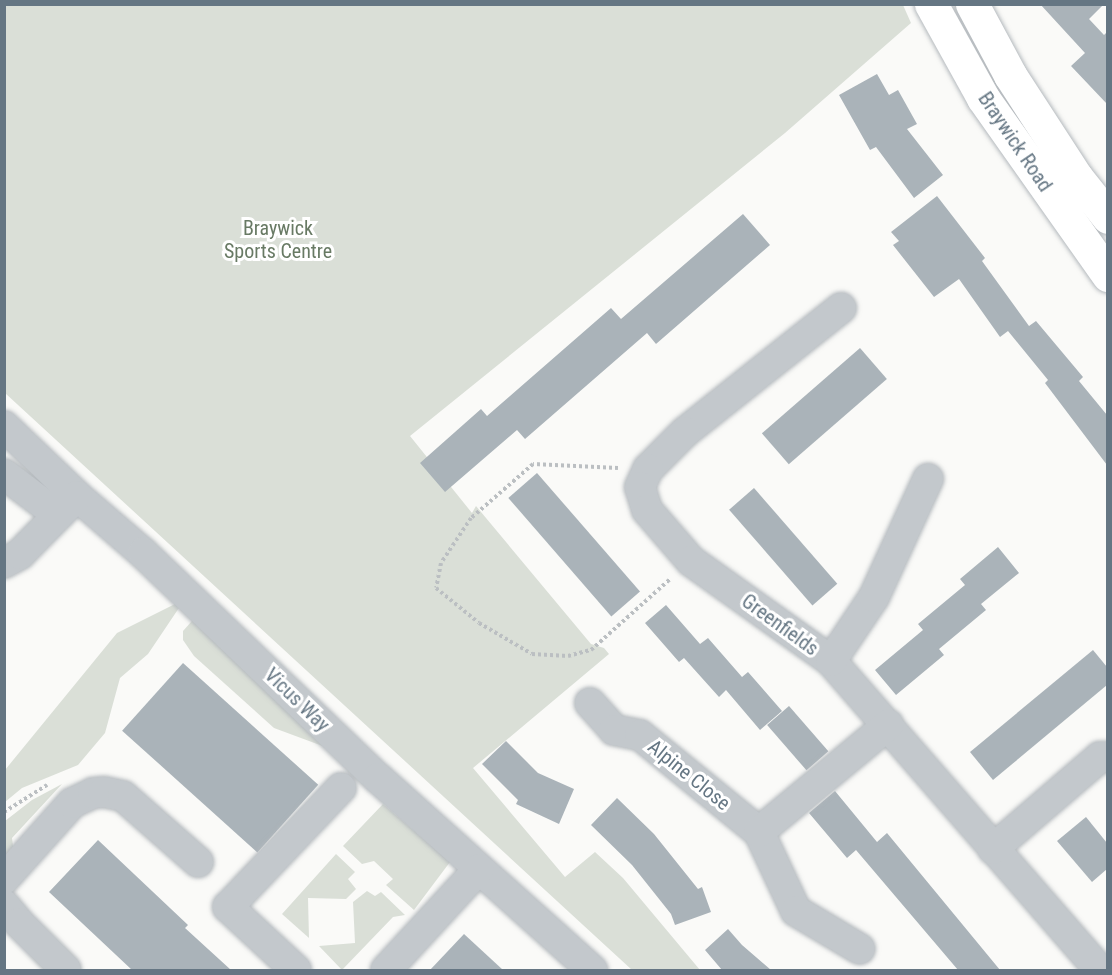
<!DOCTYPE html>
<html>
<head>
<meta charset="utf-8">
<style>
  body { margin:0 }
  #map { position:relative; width:1112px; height:975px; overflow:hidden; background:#fafaf8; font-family:"Roboto Condensed",sans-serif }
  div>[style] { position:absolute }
  .green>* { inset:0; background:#dadfd7 }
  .building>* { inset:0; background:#aab3b9; transform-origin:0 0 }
  .path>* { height:4px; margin-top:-2px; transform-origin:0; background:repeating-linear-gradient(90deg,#bbbfc2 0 3px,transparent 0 6px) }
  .roads { filter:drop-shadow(0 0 2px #b5babe) drop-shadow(0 0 2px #b5babe) }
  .minor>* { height:30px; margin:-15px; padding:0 15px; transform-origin:15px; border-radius:15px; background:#c3c8cc }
  .major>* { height:33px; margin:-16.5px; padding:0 16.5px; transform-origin:16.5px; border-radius:16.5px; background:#fff }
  span { translate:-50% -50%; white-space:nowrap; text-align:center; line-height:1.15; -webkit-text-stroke:6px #fff; paint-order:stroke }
  .street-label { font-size:20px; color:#657683 }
  .park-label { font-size:20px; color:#687a64 }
  .frame { position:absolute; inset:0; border:6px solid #657683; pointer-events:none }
</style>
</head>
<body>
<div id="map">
  <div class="green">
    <div style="clip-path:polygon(4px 5px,903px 5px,911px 23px,785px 133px,410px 436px,472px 513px,476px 506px,591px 644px,604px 648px,609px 654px,473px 768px,565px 877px,595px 852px,623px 878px,700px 970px,632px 970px,5px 393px)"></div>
    <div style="clip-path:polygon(185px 599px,148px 654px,120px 678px,105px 733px,78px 765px,22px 788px,5px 802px,5px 770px,117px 633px)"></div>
    <div style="clip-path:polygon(200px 612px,336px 751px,274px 728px,194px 656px,183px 640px,183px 631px)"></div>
    <div style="clip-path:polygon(62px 784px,12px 838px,14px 853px,5px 862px,5px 821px,32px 800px)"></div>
    <div style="clip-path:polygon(383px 804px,450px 862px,414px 910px,386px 885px,393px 879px,374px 861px,362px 864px,343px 846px)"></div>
    <div style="clip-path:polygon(336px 854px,355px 872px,348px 879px,356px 889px,346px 899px,308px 898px,309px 938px,282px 914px)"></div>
    <div style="clip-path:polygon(367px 891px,375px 896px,381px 892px,405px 915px,393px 917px,342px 970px,319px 946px,355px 943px,353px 902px)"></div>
  </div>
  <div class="building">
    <div style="clip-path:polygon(1040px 4px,1104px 4px,1089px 19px,1104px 35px,1107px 32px,1107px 104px,1071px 66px,1085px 53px)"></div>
    <div style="clip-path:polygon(877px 74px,889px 95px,898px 90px,917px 124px,907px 129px,943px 175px,914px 198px,876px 147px,870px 150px,839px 95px)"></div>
    <div style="clip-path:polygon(937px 196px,985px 258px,982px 261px,1029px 326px,1036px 321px,1083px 377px,1079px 381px,1107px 415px,1107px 465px,1045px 383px,1048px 380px,1008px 331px,1000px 337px,959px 279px,934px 297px,893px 245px,899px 241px,891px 232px)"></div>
    <div style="clip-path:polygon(743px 214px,770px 245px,656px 344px,647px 333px,525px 439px,517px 430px,445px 492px,420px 463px,481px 409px,487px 416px,611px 308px,621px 319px)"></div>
    <div style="left:860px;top:348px;width:41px;height:130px;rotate:49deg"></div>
    <div style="left:537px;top:473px;width:157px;height:38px;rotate:49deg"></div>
    <div style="left:754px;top:488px;width:127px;height:33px;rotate:49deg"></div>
    <div style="clip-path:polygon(998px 547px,1019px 573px,981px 604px,986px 610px,939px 649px,944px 655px,896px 695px,875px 670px,923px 630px,918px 624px,965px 585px,960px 579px)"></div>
    <div style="clip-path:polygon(666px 605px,700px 644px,708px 638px,742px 677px,748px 672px,782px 711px,760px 730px,726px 690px,719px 697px,684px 658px,679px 662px,645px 623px)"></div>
    <div style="clip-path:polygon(1093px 650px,1107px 667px,1107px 685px,993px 780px,970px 752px)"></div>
    <div style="left:183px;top:663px;width:182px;height:91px;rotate:42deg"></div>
    <div style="left:789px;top:706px;width:60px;height:29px;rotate:49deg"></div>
    <div style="clip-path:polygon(506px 741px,538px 773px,574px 789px,559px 824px,516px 804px,518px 800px,482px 764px)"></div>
    <div style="clip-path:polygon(835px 791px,877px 842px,887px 833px,1000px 970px,958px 970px,856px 850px,847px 858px,809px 813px)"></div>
    <div style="clip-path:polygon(617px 798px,654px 834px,698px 889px,702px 887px,711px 912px,675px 925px,671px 914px,632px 865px,591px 825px)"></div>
    <div style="clip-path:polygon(1086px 817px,1107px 843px,1107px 869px,1092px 882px,1057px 841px)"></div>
    <div style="clip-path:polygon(98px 840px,188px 925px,185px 928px,231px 970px,132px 970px,49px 892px)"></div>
    <div style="clip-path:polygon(728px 929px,742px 945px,771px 970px,722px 970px,705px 950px)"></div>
    <div style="clip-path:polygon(464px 934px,503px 970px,430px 970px)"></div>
  </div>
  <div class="path">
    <div style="left:618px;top:468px;width:85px;rotate:-177.3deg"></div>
    <div style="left:533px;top:464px;width:82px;rotate:138.9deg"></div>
    <div style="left:471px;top:518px;width:54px;rotate:123.7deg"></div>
    <div style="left:441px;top:563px;width:25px;rotate:101deg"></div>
    <div style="left:436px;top:588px;width:55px;rotate:39.1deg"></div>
    <div style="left:479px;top:623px;width:61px;rotate:30.3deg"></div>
    <div style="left:532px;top:654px;width:36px;rotate:3deg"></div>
    <div style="left:568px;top:656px;width:24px;rotate:-15deg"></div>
    <div style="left:591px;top:650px;width:106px;rotate:-41.9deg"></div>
    <div style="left:4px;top:812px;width:51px;rotate:-32.1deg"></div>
  </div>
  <div class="roads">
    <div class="minor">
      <div style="left:841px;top:308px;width:199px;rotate:141.5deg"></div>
      <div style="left:685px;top:432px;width:52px;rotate:135deg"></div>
      <div style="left:648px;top:469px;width:20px;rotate:114deg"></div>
      <div style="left:640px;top:487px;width:24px;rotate:73deg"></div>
      <div style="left:647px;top:510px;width:67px;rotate:49.2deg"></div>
      <div style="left:691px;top:561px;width:172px;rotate:35.5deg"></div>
      <div style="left:831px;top:661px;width:410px;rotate:49deg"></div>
      <div style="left:4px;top:426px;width:101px;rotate:43.8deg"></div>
      <div style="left:77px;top:496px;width:87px;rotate:40.8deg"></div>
      <div style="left:143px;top:553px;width:325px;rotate:43.8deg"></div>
      <div style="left:378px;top:778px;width:288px;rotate:41.9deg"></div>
      <div style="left:4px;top:474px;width:68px;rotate:37.2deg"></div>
      <div style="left:4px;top:563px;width:18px;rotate:-29deg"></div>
      <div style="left:20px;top:554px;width:81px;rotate:-45.5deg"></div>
      <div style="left:831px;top:661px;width:77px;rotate:-56.1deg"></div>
      <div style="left:874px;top:597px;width:130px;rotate:-65.4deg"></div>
      <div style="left:590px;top:703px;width:36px;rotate:48deg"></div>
      <div style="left:614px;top:730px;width:26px;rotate:11deg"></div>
      <div style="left:640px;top:735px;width:154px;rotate:39.2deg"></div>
      <div style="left:759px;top:832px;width:87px;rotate:64.9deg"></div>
      <div style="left:796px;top:911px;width:74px;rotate:30.7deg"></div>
      <div style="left:759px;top:832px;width:168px;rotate:-39.7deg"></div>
      <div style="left:993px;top:849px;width:141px;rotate:-40.7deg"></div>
      <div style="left:1100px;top:757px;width:8px"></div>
      <div style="left:4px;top:879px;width:102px;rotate:-48.2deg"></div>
      <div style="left:72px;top:803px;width:23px;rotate:-25deg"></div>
      <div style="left:93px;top:793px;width:11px;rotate:-5deg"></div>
      <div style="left:104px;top:792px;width:19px;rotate:12deg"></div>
      <div style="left:123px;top:796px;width:100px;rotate:41.3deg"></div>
      <div style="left:4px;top:905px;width:23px;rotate:50deg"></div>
      <div style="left:19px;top:923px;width:66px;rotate:45deg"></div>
      <div style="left:296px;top:970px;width:93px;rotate:-137.2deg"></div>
      <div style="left:228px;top:907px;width:164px;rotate:-46.5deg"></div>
      <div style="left:386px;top:970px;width:137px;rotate:-47.4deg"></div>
    </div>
    <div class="major">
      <div style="left:931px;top:4px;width:107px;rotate:61deg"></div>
      <div style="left:983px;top:98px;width:217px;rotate:54.8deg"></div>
      <div style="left:972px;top:4px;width:81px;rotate:61.8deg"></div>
      <div style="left:1010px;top:75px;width:123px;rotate:57deg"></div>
      <div style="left:1077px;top:178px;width:50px;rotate:51.5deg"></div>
    </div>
  </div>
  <div class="street-label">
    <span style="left:1015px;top:142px;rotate:56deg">Braywick Road</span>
    <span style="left:780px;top:625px;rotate:36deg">Greenfields</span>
    <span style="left:297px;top:700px;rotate:44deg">Vicus Way</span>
    <span style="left:689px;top:775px;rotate:39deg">Alpine Close</span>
  </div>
  <div class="park-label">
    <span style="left:278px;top:240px">Braywick<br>Sports Centre</span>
  </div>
  <div class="frame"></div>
</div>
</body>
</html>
